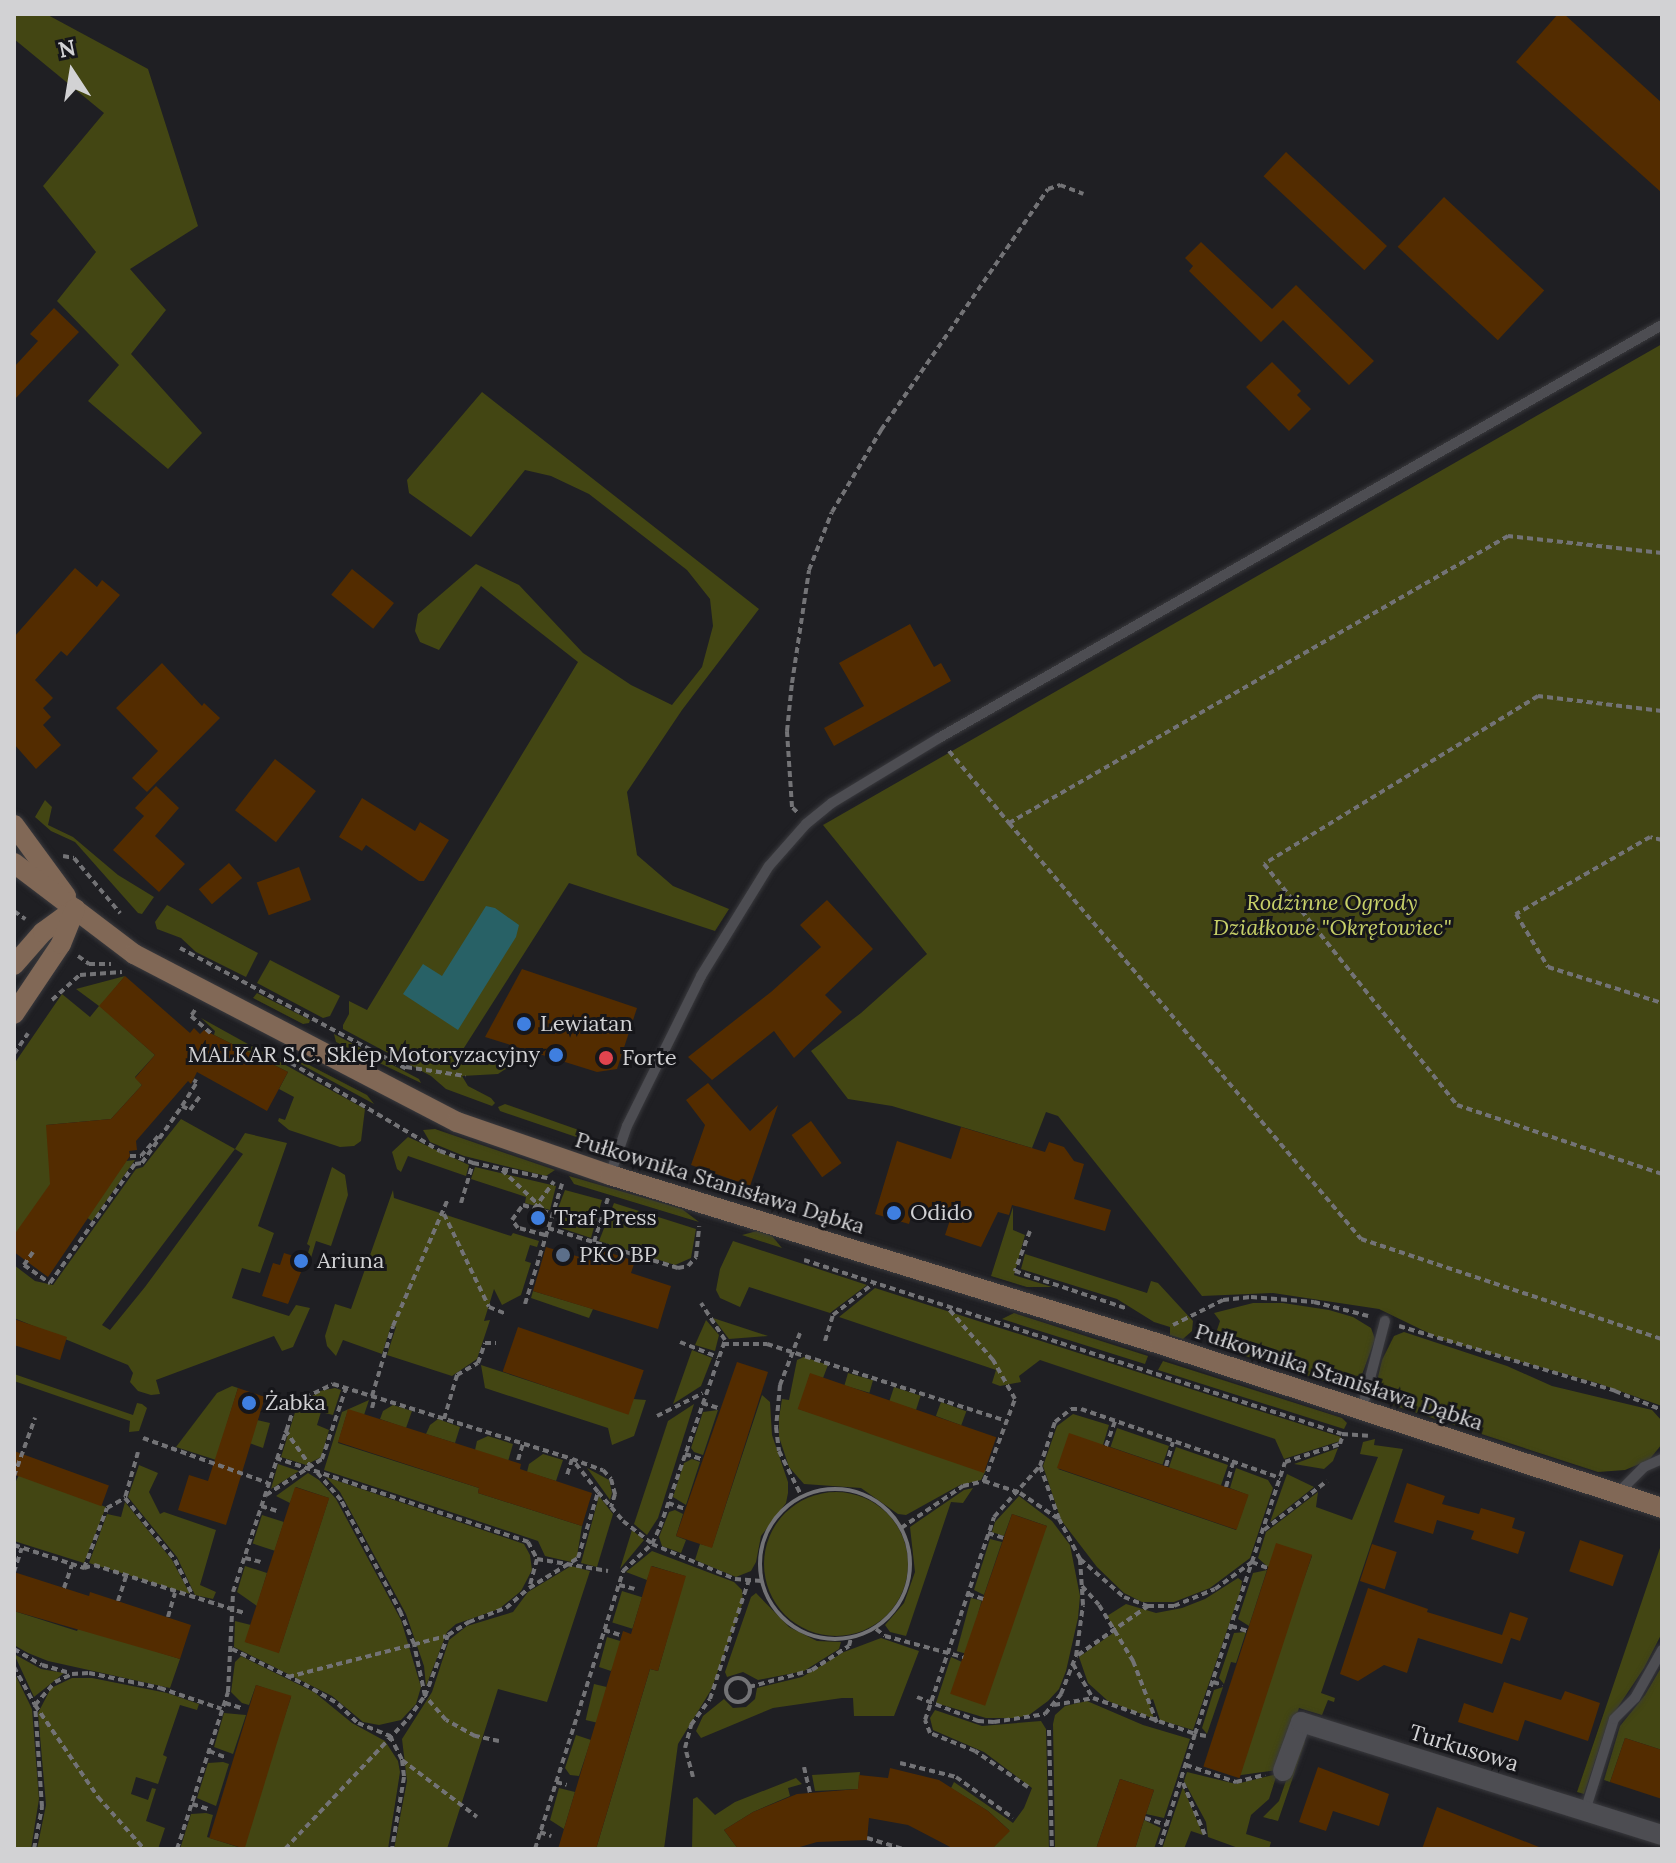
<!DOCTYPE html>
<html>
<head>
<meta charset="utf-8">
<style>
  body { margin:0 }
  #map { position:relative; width:1676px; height:1863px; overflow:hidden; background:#1f1f23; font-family:Lora,serif }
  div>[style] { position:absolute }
  .green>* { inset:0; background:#434613; transform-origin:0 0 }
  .round { border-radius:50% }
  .water>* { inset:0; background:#286166 }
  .building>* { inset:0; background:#532c00; transform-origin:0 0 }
  .path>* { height:4px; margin-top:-2px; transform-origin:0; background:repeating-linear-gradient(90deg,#737376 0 6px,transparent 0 10px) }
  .path>.ring { margin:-2px; padding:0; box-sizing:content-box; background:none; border:4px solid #737376; border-radius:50% }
  .roads { filter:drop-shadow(0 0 2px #39393d) drop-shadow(0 0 2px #39393d) }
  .lane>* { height:10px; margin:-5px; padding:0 5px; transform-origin:5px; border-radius:5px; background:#4d4d52 }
  .street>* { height:20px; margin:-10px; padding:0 10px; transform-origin:10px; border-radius:10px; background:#4d4d52 }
  .secondary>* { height:20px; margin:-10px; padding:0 10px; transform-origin:10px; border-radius:10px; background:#816856 }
  .dots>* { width:22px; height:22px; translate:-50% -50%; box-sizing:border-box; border:4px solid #16161a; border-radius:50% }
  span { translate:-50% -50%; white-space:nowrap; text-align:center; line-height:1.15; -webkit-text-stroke:6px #16161a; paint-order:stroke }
  .park-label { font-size:22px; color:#c7d068; font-style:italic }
  .poi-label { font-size:22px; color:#d2d2d4 }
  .left { translate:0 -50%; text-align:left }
  .right { translate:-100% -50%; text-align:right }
  .street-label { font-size:22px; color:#d2d2d4 }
  .frame { position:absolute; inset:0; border:16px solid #d2d2d4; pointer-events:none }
  .north { position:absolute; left:32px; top:32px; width:80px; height:80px; -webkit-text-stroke:6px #16161a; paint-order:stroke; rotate:348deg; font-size:22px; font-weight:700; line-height:32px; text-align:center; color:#d2d2d4 }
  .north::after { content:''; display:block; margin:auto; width:28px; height:36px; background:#d2d2d4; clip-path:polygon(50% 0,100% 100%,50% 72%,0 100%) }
</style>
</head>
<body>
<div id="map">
  <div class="green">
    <div style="clip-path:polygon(14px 14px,46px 14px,148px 69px,198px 226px,130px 269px,166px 310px,131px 354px,202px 433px,168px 469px,88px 401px,119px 365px,57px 301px,96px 252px,43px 186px,104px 113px,14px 39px)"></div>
    <div style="clip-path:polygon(1662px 344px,1662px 1406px,1597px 1383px,1443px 1340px,1379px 1309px,1273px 1293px,1202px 1296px,1058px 1116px,1046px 1112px,1032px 1148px,892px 1106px,848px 1099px,811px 1051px,861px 1013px,927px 954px,823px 825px)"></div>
    <div style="clip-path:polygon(482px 392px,759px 609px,682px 710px,627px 792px,637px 855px,673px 886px,729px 909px,715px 931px,569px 883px,462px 1051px,507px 1068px,498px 1074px,462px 1076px,468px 1086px,491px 1098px,495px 1103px,492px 1106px,446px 1089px,431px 1076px,343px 1029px,343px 1025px,349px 1014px,349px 1001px,367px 1010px,578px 662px,481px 586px,439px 650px,420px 642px,415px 631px,418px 614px,476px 564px,519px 585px,583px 653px,631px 685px,672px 705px,702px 667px,713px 626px,710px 599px,687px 570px,589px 494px,551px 476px,525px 470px,471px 537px,409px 493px,407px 480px)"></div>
    <div style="clip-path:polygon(45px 800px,52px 807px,48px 825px,73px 837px,118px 875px,154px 897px,142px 914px,138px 913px,75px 842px,51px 831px,35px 817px)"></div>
    <div style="clip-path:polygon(167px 905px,258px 953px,246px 977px,196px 952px,181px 938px,157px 929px,155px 922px)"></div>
    <div style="clip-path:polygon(270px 960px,340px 996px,330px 1016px,323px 1018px,257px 983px)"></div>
    <div style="clip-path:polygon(125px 976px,100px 1006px,155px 1055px,135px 1077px,142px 1085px,111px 1119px,46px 1125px,115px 1161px,14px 1235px,14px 1064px,62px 994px,90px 1017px,99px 1006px,76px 989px)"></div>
    <div style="clip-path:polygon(257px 993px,310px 1020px,309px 1023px,303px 1024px,253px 998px)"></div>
    <div style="clip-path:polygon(201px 1018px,365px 1109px,361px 1141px,354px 1146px,340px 1147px,289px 1130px,278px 1121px,279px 1118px,285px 1120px,294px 1097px,279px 1089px,288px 1072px,214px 1035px,215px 1031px)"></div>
    <div style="clip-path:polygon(334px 1034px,419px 1079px,421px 1083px,336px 1042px)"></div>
    <div style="clip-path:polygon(286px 1053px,367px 1095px,374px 1104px,286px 1056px)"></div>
    <div style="clip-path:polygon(505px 1104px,590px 1134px,592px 1139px,585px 1140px,500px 1111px,498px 1107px)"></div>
    <div style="clip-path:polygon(evenodd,181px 1119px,235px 1149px,245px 1133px,287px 1143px,258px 1226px,274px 1233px,260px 1273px,242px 1268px,232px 1298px,289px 1316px,296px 1305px,310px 1308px,293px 1347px,282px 1351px,274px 1336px,156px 1380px,160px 1394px,151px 1395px,138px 1391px,130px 1382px,133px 1373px,128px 1365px,14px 1318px,14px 1265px,35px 1281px,53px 1285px,136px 1169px,143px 1167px,181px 1119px,235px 1149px,243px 1154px,145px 1287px,110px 1330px,102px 1325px,235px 1149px)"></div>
    <div style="clip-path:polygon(435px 1129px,555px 1170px,546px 1176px,464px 1156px,430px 1142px,423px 1130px)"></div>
    <div style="clip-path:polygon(408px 1137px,469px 1165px,466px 1176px,408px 1156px,401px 1172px,397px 1169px,392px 1152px)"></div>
    <div style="clip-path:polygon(135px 1160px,92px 1221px,86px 1217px,126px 1161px)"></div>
    <div style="clip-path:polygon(332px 1167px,345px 1175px,348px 1195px,331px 1246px,316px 1241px,310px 1261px,306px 1260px,310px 1246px,307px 1244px)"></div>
    <div style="clip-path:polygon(475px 1167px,556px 1186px,550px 1210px,525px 1203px,526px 1197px,471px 1179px)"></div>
    <div style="clip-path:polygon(569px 1176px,682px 1209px,699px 1222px,574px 1184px)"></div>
    <div style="clip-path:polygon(393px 1190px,394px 1198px,511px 1236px,513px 1233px,539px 1241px,537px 1247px,530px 1245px,525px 1261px,531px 1263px,521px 1295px,502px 1305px,494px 1289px,484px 1321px,490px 1320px,477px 1359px,452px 1376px,387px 1355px,396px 1327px,391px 1326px,382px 1354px,343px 1340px,336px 1356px,327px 1346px,325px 1336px,335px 1304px,351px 1309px)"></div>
    <div style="clip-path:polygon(565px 1190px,602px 1200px,591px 1238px,558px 1227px,557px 1211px)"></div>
    <div style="clip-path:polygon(614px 1203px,696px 1229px,691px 1258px,675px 1265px,599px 1241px)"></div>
    <div style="clip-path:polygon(1013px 1207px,1013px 1230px,1025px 1235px,1014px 1275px,1052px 1287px,1027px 1287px,991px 1276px)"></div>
    <div style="clip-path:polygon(757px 1231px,772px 1236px,782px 1248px,742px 1235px)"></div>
    <div style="clip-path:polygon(733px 1241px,867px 1285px,830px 1313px,749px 1287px,740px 1307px,720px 1298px,716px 1290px,720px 1269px)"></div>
    <div style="clip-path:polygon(1025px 1254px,1147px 1293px,1151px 1281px,1158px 1283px,1193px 1321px,1192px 1331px,1183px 1339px,1170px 1335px,1170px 1327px,1154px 1322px,1117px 1299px,1021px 1269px)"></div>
    <div style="clip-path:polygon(875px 1288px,1341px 1437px,1340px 1441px,1284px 1459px,1275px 1439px,1040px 1360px,1019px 1376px,1021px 1382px,1000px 1386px,992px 1383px,996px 1370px,839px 1317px)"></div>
    <div style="clip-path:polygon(533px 1291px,593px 1309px,589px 1318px,531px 1298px)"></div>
    <div style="clip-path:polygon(1253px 1303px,1283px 1303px,1329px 1310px,1353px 1317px,1371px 1328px,1375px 1339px,1356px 1391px,1217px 1347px,1214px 1339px,1220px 1321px,1214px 1313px)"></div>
    <div style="clip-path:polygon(1014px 1313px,1148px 1356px,1145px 1364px,1002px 1319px)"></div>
    <div style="clip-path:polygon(713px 1318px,768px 1336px,729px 1339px)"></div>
    <div style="clip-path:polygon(706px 1320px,719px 1335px,715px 1351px,695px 1345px)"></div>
    <div style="clip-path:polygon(1404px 1332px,1507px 1366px,1552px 1386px,1652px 1410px,1662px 1421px,1662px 1444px,1649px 1460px,1625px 1470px,1598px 1472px,1380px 1401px,1376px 1385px,1382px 1360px,1394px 1336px)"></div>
    <div style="clip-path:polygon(692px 1350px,712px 1358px,701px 1386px,673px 1404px)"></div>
    <div style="clip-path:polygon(804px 1357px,828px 1365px,823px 1378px,810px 1374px,799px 1409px,986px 1470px,981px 1480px,960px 1485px,906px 1515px,898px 1514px,861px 1488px,804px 1484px,789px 1467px,779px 1437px,779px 1418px,782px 1399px,789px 1400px,797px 1360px)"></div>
    <div style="clip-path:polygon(1163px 1361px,1342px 1418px,1347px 1423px,1344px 1429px,1158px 1370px)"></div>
    <div style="clip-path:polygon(481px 1365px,627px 1413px,633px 1399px,646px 1400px,634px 1436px,612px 1445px,608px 1428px,485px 1388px)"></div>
    <div style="left:848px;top:1373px;width:26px;height:13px;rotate:16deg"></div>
    <div style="clip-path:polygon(14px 1374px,133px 1415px,137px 1403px,142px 1404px,147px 1408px,139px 1431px,129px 1432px,130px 1421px,14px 1381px)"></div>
    <div style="clip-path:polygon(232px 1386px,238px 1388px,216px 1460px,176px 1447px,217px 1393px)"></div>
    <div style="left:894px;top:1387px;width:28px;height:15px;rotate:18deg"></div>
    <div style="clip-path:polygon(335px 1388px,341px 1390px,333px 1415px,321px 1412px,317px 1425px,329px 1430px,321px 1457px,306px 1465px,281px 1457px,297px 1406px,320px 1391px)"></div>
    <div style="clip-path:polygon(762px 1395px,770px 1402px,772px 1435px,788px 1482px,788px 1493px,786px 1503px,761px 1536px,756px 1562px,751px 1571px,736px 1577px,695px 1560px,700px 1544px,712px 1547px)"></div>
    <div style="clip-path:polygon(369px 1400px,364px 1415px,348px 1410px,338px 1443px,479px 1488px,478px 1493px,582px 1526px,577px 1556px,571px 1562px,545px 1556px,538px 1541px,324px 1470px,342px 1412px)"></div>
    <div style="left:941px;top:1402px;width:27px;height:15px;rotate:20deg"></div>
    <div style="clip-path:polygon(694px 1404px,658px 1518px,647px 1535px,634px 1524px,668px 1421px)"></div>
    <div style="clip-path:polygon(393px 1405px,412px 1411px,406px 1428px,380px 1419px,383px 1411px)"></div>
    <div style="clip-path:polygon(718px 1410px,703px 1455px,694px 1452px,691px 1448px,703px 1412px)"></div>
    <div style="clip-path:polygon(1073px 1414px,1109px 1425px,1103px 1445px,1058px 1469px,1236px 1530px,1248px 1495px,1230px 1488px,1236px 1468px,1268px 1480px,1273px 1488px,1250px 1558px,1210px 1588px,1174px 1602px,1142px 1602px,1124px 1593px,1097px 1567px,1061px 1520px,1043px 1466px,1057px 1426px)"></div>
    <div style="clip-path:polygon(438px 1419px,460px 1427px,455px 1443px,426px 1434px,430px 1425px)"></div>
    <div style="clip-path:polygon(257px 1420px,270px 1423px,263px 1448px,244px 1441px)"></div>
    <div style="left:1117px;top:1428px;width:55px;height:20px;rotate:19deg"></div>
    <div style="clip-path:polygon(488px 1436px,513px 1444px,507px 1465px,475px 1450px,477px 1441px)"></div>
    <div style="clip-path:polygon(1375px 1439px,1374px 1445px,1403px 1449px,1321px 1693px,1335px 1698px,1334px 1702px,1328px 1700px,1322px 1715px,1299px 1708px,1278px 1770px,1234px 1776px,1312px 1556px,1268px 1567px,1258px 1558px,1266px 1532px,1318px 1492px,1316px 1507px,1352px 1520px,1378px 1457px,1360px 1454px,1363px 1442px)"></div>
    <div style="left:1176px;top:1447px;width:55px;height:22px;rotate:19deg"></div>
    <div style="clip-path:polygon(1338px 1448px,1333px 1461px,1324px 1469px,1294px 1464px)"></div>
    <div style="clip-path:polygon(543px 1454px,563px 1460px,556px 1481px,527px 1472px,529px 1464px)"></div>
    <div style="clip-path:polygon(692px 1459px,700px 1462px,686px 1505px,673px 1497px,684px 1463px)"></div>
    <div style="clip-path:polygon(278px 1464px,299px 1471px,271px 1489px)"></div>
    <div style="clip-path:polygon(139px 1465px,158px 1473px,149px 1492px,160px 1514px,164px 1512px,216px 1530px,200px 1585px,216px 1592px,213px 1599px,195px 1595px,177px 1557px,128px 1497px)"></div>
    <div style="clip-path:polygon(587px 1468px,609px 1480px,612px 1493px,610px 1500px)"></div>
    <div style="clip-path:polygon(308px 1473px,319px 1480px,336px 1499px,401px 1620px,421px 1687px,416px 1704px,401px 1720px,379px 1725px,363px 1722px,332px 1696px,234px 1647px,235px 1621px,251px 1625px,246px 1642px,279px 1652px,329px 1498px,296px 1487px,290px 1503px,276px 1496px)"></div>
    <div style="clip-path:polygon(1287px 1474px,1314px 1487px,1270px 1522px)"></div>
    <div style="clip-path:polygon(19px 1475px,106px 1507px,84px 1563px,14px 1541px,14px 1485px)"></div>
    <div style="clip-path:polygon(326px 1477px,524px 1544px,530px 1555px,532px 1570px,521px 1591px,499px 1609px,456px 1624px,447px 1632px,426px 1686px,424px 1666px,406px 1614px,340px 1492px)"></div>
    <div style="clip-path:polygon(973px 1488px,963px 1503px,951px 1502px,906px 1636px,890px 1632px,885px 1625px,904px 1603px,915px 1572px,910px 1527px,964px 1490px)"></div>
    <div class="round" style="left:764px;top:1492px;width:144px;height:144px"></div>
    <div style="clip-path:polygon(599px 1496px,613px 1514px,597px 1567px,581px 1563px)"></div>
    <div style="clip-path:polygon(1019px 1496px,1052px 1521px,1070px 1545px,1080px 1596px,1078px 1618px,1066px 1671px,1059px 1689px,1048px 1701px,1029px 1715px,1015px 1718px,986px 1718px,936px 1703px,951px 1657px,962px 1662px,951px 1694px,1047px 1526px,1012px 1514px,1004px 1536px,992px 1532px,995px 1522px)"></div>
    <div style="clip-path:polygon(125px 1502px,172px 1560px,190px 1594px,89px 1563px,107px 1514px,121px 1517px)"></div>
    <div style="clip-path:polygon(675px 1510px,683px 1514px,676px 1536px,686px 1540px,681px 1553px,662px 1546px,659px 1537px,669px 1512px)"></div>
    <div style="left:262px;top:1515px;width:23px;height:30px;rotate:18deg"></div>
    <div style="clip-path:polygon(632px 1530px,644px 1540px,620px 1569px)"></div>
    <div style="clip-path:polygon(990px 1539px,1002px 1542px,984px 1595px,974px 1590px)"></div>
    <div style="clip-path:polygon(1662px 1542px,1662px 1633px,1644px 1668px,1608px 1722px,1584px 1794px,1577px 1792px)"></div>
    <div style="clip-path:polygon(652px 1551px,734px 1582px,742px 1590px,743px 1602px,711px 1690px,678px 1744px,664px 1849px,596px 1849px,650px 1669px,658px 1671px,685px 1576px,652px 1566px,647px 1580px,626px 1572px)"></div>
    <div style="clip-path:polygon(245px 1566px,267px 1573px,257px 1606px,237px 1592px)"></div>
    <div style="clip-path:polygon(571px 1566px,590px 1571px,547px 1702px,498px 1689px,447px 1849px,394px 1849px,407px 1781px,402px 1739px,432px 1692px,449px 1640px,467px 1626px,513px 1612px,528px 1592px)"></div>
    <div style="clip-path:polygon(1267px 1570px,1249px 1626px,1238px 1619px,1253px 1573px)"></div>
    <div style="clip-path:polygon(1238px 1578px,1242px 1581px,1240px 1592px,1193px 1730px,1160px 1720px,1153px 1699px,1149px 1701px,1154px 1719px,1108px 1701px,1088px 1683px,1079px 1657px,1116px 1631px,1107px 1616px,1126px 1604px,1156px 1613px,1182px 1608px,1205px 1599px)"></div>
    <div style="left:622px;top:1591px;width:21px;height:33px;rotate:17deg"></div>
    <div style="clip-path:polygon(756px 1593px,789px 1627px,817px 1641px,841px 1642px,839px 1649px,804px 1671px,758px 1680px,743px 1672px,727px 1677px,725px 1672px,751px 1597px)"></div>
    <div style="left:971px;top:1598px;width:11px;height:55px;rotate:15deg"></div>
    <div style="clip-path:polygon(14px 1611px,77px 1631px,79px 1627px,180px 1659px,170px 1688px,48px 1661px,28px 1653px,14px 1645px)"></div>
    <div style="clip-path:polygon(1246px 1632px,1236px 1663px,1231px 1662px,1224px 1684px,1219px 1678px,1234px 1633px)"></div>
    <div style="clip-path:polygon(607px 1637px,627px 1643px,611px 1671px,599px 1667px)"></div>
    <div style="clip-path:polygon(881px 1638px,919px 1651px,894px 1716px,854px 1716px,853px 1698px,842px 1698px,773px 1708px,701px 1738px,696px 1731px,703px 1716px,724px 1699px,733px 1708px,746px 1707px,755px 1699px,757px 1688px,802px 1677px,844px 1652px)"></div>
    <div style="clip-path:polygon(14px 1654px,41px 1669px,64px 1673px,34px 1697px)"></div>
    <div style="clip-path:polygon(241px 1656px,314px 1692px,352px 1723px,385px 1741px,398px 1761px,400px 1772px,388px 1849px,180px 1849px,191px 1814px,206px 1813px,213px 1815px,207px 1837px,241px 1848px,291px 1697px,256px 1685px,249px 1705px,242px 1703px,231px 1692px,235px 1662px)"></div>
    <div style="clip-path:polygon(1662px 1666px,1662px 1750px,1625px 1738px,1610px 1782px,1604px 1780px,1620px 1726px,1645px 1695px)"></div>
    <div style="clip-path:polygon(14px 1672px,32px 1709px,39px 1799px,31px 1849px,14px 1849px)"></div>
    <div style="clip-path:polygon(72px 1678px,92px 1678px,167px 1693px,199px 1704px,197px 1710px,180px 1705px,163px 1755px,167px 1757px,158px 1784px,136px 1777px,131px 1794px,148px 1800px,152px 1788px,156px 1789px,146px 1821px,165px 1828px,158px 1849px,37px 1849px,46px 1805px,38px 1713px,51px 1688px)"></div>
    <div style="left:594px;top:1684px;width:13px;height:37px;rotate:13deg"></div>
    <div style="clip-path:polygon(1223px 1687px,1207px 1734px,1202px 1728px,1214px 1690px)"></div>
    <div style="clip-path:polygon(1087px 1701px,1143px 1725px,1190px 1739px,1164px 1818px,1146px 1814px,1154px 1790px,1120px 1779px,1096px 1849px,1055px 1849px,1053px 1724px,1055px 1715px,1065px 1706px)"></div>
    <div style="clip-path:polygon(935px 1710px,982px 1726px,1041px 1721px,1046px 1729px,1049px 1849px,992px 1849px,1009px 1830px,988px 1811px,951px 1788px,954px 1782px,1013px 1823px,1024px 1808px,1032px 1788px,984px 1752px,933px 1730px,930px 1718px)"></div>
    <div style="clip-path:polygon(224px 1713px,246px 1715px,233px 1754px,214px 1747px)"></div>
    <div style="clip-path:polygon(576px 1735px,591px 1740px,579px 1776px,570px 1775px,565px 1768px)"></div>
    <div style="clip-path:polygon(1300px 1740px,1305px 1742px,1278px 1821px,1263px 1817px,1279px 1801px)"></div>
    <div style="clip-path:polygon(223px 1762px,229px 1764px,216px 1806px,197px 1798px,208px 1763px)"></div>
    <div style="clip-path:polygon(860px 1772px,858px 1789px,815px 1791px,812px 1775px)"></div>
    <div style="clip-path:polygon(1187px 1772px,1236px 1784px,1277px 1774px,1269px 1799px,1251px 1815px,1246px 1834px,1271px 1842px,1269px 1849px,1241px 1849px,1208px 1837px,1206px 1822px,1184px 1781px)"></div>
    <div style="clip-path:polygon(796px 1778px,802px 1784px,788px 1788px,790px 1796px,753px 1812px,724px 1830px,738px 1849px,692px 1849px,693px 1799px,697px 1797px,715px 1815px,735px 1802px)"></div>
    <div style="clip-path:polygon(1183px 1787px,1203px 1835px,1191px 1831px,1184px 1849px,1162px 1849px)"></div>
    <div style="clip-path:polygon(559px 1788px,575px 1792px,564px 1829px,550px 1820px)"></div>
    <div style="clip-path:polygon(1144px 1820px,1161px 1828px,1154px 1849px,1135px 1849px)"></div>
  </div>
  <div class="water">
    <div style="clip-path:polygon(486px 906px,495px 908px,519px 925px,516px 937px,458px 1030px,403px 994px,423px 964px,442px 976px)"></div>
  </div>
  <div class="building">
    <div style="clip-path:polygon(1558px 14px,1564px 14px,1662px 103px,1662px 193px,1516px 62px)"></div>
    <div style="left:1286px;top:152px;width:138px;height:33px;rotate:43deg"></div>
    <div style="left:1444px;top:197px;width:137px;height:68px;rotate:43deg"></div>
    <div style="clip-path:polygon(1201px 242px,1272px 309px,1296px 285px,1374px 361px,1349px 385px,1283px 320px,1261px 342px,1189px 271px,1193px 266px,1185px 258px)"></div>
    <div style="clip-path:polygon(54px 308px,79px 332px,14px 400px,14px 367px,38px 341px,30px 334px)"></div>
    <div style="clip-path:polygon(1272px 362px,1301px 391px,1297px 395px,1311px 409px,1289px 431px,1246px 387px)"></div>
    <div style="clip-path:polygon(75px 568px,97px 587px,102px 580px,120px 595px,67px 656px,61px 651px,35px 680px,53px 698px,43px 708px,51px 717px,43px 725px,61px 745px,36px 769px,14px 744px,14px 637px)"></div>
    <div style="left:352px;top:569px;width:54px;height:33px;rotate:39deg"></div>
    <div style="clip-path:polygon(910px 624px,934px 667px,941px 663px,951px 681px,834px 746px,824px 728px,864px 706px,839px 663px)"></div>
    <div style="clip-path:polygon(162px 663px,202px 706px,204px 703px,220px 718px,147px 792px,132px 778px,158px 751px,116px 708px)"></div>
    <div style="left:275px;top:759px;width:52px;height:65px;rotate:38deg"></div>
    <div style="clip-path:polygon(156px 786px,179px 808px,155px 836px,185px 864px,159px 892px,113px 850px,144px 816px,135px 808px)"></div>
    <div style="clip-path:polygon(362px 798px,415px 831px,420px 822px,449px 840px,424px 881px,419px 881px,366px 845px,362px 851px,339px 837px)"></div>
    <div style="left:229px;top:863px;width:20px;height:40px;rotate:49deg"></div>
    <div style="left:299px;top:867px;width:35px;height:45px;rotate:70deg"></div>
    <div style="clip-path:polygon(827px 900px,873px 949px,825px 995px,842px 1012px,794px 1058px,774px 1031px,712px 1080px,688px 1057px,771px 992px,821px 947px,800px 925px)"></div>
    <div style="clip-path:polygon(522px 969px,637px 1008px,617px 1069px,597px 1072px,485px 1037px)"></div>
    <div style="clip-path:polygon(125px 976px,190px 1033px,194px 1028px,200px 1034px,204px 1030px,288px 1072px,267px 1111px,197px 1072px,191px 1084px,188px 1081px,136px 1141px,137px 1150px,129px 1151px,130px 1156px,48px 1277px,14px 1252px,14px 1235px,50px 1184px,46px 1125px,111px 1119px,142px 1085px,135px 1078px,155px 1055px,99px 1006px)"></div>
    <div style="clip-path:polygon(708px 1083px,750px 1131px,778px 1105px,750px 1186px,691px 1165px,705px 1125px,686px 1100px)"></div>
    <div style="left:811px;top:1121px;width:52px;height:24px;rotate:54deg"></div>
    <div style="clip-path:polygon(961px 1127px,1045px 1152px,1049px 1142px,1064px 1147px,1074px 1161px,1084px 1164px,1074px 1199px,1111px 1210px,1105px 1231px,1012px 1205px,1009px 1215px,998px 1212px,981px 1247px,945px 1235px,950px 1220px,914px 1207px,909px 1224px,875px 1214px,897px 1141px,951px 1159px)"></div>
    <div style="clip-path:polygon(546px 1247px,600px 1263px,604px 1251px,635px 1261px,631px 1273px,671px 1286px,658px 1329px,533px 1291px)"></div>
    <div style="clip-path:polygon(284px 1253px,306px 1260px,288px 1304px,262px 1296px,273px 1263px,280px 1265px)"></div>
    <div style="clip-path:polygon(14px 1319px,67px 1337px,60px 1360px,14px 1345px)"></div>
    <div style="left:518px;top:1327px;width:133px;height:47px;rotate:19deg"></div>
    <div style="clip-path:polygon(737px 1362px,768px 1372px,712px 1548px,676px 1536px)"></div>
    <div style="left:810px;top:1373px;width:197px;height:38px;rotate:19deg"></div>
    <div style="clip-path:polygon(238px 1388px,265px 1397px,226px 1525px,178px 1510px,189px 1475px,208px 1481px)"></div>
    <div style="clip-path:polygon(348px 1409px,521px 1464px,520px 1469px,592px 1493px,582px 1526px,478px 1493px,479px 1488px,338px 1442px)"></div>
    <div style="left:1069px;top:1433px;width:190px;height:37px;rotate:19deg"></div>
    <div style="left:14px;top:1451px;width:101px;height:22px;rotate:20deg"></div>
    <div style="clip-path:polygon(1407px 1483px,1445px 1496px,1442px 1504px,1479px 1514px,1481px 1508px,1515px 1518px,1512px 1528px,1525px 1532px,1518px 1554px,1471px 1539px,1474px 1531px,1437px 1520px,1433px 1534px,1394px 1522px)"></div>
    <div style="left:295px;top:1487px;width:36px;height:163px;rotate:18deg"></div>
    <div style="left:1012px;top:1514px;width:37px;height:190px;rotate:19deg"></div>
    <div style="left:1580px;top:1540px;width:46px;height:33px;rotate:19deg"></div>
    <div style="left:1276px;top:1543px;width:38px;height:235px;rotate:18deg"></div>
    <div style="left:1372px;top:1544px;width:26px;height:39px;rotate:18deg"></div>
    <div style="clip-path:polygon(651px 1566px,686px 1576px,658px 1671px,650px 1669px,596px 1849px,558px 1849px,623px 1631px,631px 1634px)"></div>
    <div style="clip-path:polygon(14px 1572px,89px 1596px,90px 1592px,191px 1625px,180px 1659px,14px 1611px)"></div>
    <div style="clip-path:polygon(1368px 1588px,1428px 1609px,1427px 1612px,1502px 1635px,1510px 1612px,1528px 1618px,1520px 1641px,1511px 1638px,1502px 1664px,1418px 1638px,1407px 1673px,1384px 1665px,1358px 1681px,1340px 1674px)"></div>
    <div style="clip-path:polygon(1504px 1682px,1561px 1700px,1565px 1691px,1600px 1703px,1588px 1741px,1525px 1720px,1518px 1741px,1458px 1722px,1464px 1703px,1493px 1713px)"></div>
    <div style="left:256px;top:1685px;width:37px;height:160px;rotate:17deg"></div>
    <div style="clip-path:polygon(1625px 1738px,1662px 1750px,1662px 1799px,1610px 1782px)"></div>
    <div style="clip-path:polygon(1318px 1767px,1389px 1794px,1379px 1826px,1333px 1811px,1326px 1831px,1299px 1822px)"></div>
    <div style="clip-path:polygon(890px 1768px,939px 1780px,988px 1811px,1010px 1831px,992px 1849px,954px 1849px,908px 1825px,869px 1818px,867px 1840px,817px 1842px,793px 1849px,738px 1849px,724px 1830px,753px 1812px,797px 1794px,858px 1789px,859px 1775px,888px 1778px)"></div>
    <div style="clip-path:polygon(1120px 1779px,1154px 1790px,1144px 1820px,1135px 1849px,1096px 1849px)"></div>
    <div style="clip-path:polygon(1437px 1807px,1539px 1847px,1539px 1849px,1422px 1849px)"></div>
  </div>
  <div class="path">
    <div style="left:1662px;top:553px;width:155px;rotate:-173.7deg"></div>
    <div style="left:1508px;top:536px;width:576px;rotate:150.09deg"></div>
    <div style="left:1009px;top:823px;width:545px;rotate:49.76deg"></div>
    <div style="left:1361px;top:1239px;width:317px;rotate:18.4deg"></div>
    <div style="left:1662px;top:711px;width:125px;rotate:-173.1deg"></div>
    <div style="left:1538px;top:696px;width:321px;rotate:148.5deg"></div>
    <div style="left:1264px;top:864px;width:309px;rotate:51.3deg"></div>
    <div style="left:1457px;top:1105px;width:216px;rotate:18.6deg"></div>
    <div style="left:949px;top:751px;width:94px;rotate:50.2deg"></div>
    <div style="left:797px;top:812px;width:7px;rotate:-135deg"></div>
    <div style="left:792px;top:807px;width:76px;rotate:-93.8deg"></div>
    <div style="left:787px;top:731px;width:48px;rotate:-84.1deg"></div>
    <div style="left:792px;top:683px;width:114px;rotate:-81.4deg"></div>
    <div style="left:809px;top:570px;width:62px;rotate:-68.4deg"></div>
    <div style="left:832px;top:512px;width:96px;rotate:-59.1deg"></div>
    <div style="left:881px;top:430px;width:293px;rotate:-55.3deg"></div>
    <div style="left:1048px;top:189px;width:13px;rotate:-18deg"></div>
    <div style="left:1060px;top:185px;width:25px;rotate:21deg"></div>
    <div style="left:1662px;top:840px;width:12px;rotate:-166deg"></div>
    <div style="left:1650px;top:837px;width:155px;rotate:150.1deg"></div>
    <div style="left:1516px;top:914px;width:62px;rotate:58.9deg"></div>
    <div style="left:1548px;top:967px;width:120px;rotate:17.5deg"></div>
    <div style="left:63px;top:856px;width:11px;rotate:10deg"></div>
    <div style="left:74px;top:858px;width:72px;rotate:50.1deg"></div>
    <div style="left:14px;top:911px;width:14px;rotate:36deg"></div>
    <div style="left:180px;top:948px;width:257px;rotate:28.1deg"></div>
    <div style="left:78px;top:956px;width:14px;rotate:36deg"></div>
    <div style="left:89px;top:964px;width:22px"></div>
    <div style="left:52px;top:1000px;width:38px;rotate:-42deg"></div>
    <div style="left:80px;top:975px;width:42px;rotate:-4.1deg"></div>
    <div style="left:195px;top:1010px;width:7px;rotate:124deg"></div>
    <div style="left:191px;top:1016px;width:28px;rotate:41deg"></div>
    <div style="left:14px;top:1054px;width:25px;rotate:-56deg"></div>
    <div style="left:291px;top:1063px;width:173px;rotate:30.6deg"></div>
    <div style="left:440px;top:1151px;width:35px;rotate:20deg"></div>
    <div style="left:473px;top:1163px;width:76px;rotate:11.5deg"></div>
    <div style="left:406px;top:1067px;width:60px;rotate:8.7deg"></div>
    <div style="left:182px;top:1106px;width:28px;rotate:-58deg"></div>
    <div style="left:197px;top:1082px;width:4px;rotate:-153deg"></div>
    <div style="left:130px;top:1156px;width:11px"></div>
    <div style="left:141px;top:1156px;width:29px;rotate:-49deg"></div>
    <div style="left:502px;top:1170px;width:59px;rotate:43.6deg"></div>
    <div style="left:461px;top:1203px;width:42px;rotate:-73.3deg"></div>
    <div style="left:534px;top:1209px;width:34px;rotate:-54deg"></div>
    <div style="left:444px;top:1214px;width:103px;rotate:64.2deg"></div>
    <div style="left:489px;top:1307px;width:18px;rotate:22deg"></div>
    <div style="left:548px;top:1228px;width:136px;rotate:17.1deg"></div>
    <div style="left:678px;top:1268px;width:10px;rotate:-11deg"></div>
    <div style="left:688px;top:1266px;width:12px;rotate:-48deg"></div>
    <div style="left:696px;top:1257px;width:31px;rotate:-84deg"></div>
    <div style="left:1030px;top:1231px;width:43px;rotate:110.6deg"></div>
    <div style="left:1015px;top:1271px;width:119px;rotate:18.6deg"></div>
    <div style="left:545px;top:1235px;width:28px;rotate:-165deg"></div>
    <div style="left:518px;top:1228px;width:10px;rotate:-127deg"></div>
    <div style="left:512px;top:1220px;width:19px;rotate:-54deg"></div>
    <div style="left:523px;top:1205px;width:30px;rotate:17deg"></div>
    <div style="left:594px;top:1242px;width:46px;rotate:-72.3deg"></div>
    <div style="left:33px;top:1252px;width:16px;rotate:125deg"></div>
    <div style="left:24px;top:1265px;width:32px;rotate:35deg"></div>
    <div style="left:50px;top:1283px;width:146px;rotate:-54.5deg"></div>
    <div style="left:135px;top:1164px;width:7px;rotate:-8deg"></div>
    <div style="left:142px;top:1163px;width:70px;rotate:-54.9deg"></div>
    <div style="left:182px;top:1106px;width:9px;rotate:27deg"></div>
    <div style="left:190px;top:1110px;width:19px;rotate:-54deg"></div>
    <div style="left:804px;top:1260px;width:565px;rotate:17.92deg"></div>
    <div style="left:1342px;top:1434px;width:26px;rotate:4deg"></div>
    <div style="left:525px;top:1304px;width:126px;rotate:-72.9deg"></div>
    <div style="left:1173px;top:1325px;width:56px;rotate:-26.6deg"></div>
    <div style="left:1223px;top:1300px;width:28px;rotate:-6deg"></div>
    <div style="left:1251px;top:1297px;width:63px;rotate:4.5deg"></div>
    <div style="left:1314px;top:1302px;width:56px;rotate:14.5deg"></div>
    <div style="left:1399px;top:1326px;width:226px;rotate:16.7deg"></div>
    <div style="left:1615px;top:1391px;width:51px;rotate:22deg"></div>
    <div style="left:800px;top:1333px;width:56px;rotate:111deg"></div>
    <div style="left:780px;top:1385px;width:42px;rotate:95.4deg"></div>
    <div style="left:776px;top:1427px;width:24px;rotate:83deg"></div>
    <div style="left:779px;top:1451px;width:49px;rotate:63.4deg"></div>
    <div style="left:825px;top:1341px;width:27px;rotate:-73deg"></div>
    <div style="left:833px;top:1315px;width:52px;rotate:-38deg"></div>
    <div style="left:680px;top:1342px;width:41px;rotate:21.5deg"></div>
    <div style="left:723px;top:1344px;width:44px"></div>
    <div style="left:767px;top:1344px;width:252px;rotate:17.8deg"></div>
    <div style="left:372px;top:1396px;width:73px;rotate:-73.3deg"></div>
    <div style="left:393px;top:1326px;width:138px;rotate:-66.6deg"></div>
    <div style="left:702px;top:1403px;width:17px;rotate:17deg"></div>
    <div style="left:372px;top:1408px;width:11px;rotate:-75deg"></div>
    <div style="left:657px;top:1416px;width:51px;rotate:-26.6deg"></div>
    <div style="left:444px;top:1419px;width:46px;rotate:-73.5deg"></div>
    <div style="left:457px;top:1375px;width:24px;rotate:-30deg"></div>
    <div style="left:478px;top:1363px;width:21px;rotate:-71deg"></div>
    <div style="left:485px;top:1343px;width:11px"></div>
    <div style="left:285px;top:1430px;width:45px;rotate:54.9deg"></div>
    <div style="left:143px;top:1438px;width:133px;rotate:19.8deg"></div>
    <div style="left:1106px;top:1446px;width:27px;rotate:-70deg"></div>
    <div style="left:138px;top:1452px;width:48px;rotate:105.8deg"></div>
    <div style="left:125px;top:1498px;width:80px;rotate:51.1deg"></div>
    <div style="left:175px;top:1560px;width:42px;rotate:63.4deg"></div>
    <div style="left:685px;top:1454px;width:17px;rotate:17deg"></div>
    <div style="left:276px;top:1458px;width:266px;rotate:18.4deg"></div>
    <div style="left:528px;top:1542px;width:19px;rotate:62deg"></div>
    <div style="left:537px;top:1559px;width:27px;rotate:105deg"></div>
    <div style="left:518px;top:1460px;width:17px;rotate:-73deg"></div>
    <div style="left:1166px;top:1466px;width:25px;rotate:-74deg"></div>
    <div style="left:14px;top:1476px;width:62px;rotate:-70.1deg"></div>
    <div style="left:984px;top:1481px;width:38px;rotate:18deg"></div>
    <div style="left:1020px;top:1493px;width:45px;rotate:34deg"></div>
    <div style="left:1226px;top:1487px;width:25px;rotate:-74deg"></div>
    <div class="ring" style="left:760px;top:1489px;width:146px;height:146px"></div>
    <div style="left:598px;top:1492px;width:38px;rotate:49deg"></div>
    <div style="left:623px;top:1521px;width:37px;rotate:38deg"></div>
    <div style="left:652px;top:1544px;width:90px;rotate:22.9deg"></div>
    <div style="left:735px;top:1579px;width:27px;rotate:4deg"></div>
    <div style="left:266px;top:1495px;width:67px;rotate:-32.7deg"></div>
    <div style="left:322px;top:1459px;width:75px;rotate:-71.3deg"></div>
    <div style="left:668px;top:1503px;width:18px;rotate:19deg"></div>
    <div style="left:261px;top:1506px;width:17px;rotate:17deg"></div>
    <div style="left:901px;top:1528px;width:75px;rotate:-34.1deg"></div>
    <div style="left:963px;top:1486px;width:22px;rotate:-13deg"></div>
    <div style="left:984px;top:1481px;width:88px;rotate:-69.3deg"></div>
    <div style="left:1015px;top:1399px;width:45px;rotate:-119.4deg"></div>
    <div style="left:993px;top:1360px;width:69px;rotate:-130.9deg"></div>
    <div style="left:1264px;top:1530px;width:80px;rotate:-37.9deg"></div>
    <div style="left:988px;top:1533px;width:16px;rotate:18deg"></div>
    <div style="left:14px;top:1545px;width:74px;rotate:18.2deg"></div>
    <div style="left:84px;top:1568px;width:10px;rotate:-17deg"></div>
    <div style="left:94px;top:1565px;width:157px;rotate:17.7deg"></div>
    <div style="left:245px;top:1558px;width:16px;rotate:14deg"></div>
    <div style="left:537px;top:1559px;width:72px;rotate:9.6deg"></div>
    <div style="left:1080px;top:1559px;width:58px;rotate:40.8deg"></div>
    <div style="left:1124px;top:1597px;width:26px;rotate:21deg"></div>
    <div style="left:1148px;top:1606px;width:26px"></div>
    <div style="left:1174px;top:1606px;width:44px;rotate:-22.5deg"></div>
    <div style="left:1215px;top:1589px;width:46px;rotate:-36.1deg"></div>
    <div style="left:1252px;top:1562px;width:105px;rotate:-71.7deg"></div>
    <div style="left:1285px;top:1462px;width:58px;rotate:-18.1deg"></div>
    <div style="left:1340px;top:1444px;width:9px;rotate:-72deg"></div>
    <div style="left:84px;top:1568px;width:64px;rotate:-69deg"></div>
    <div style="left:107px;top:1508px;width:21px;rotate:-29deg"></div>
    <div style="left:14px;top:1572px;width:25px;rotate:-72deg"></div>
    <div style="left:619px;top:1585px;width:16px;rotate:14deg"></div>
    <div style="left:1082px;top:1586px;width:25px;rotate:48deg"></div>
    <div style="left:1099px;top:1605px;width:66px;rotate:58.7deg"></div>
    <div style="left:1133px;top:1661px;width:66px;rotate:68.8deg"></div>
    <div style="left:64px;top:1588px;width:24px;rotate:-71deg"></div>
    <div style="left:968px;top:1594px;width:16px;rotate:18deg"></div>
    <div style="left:118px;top:1601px;width:25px;rotate:-72deg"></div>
    <div style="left:168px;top:1617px;width:25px;rotate:-74deg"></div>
    <div style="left:1231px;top:1626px;width:17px;rotate:17deg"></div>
    <div style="left:876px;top:1629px;width:11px;rotate:38deg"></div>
    <div style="left:885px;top:1636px;width:81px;rotate:15.1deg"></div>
    <div style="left:604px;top:1630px;width:17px;rotate:17deg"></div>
    <div style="left:14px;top:1649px;width:32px;rotate:30deg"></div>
    <div style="left:42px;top:1665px;width:29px;rotate:16deg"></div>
    <div style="left:232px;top:1649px;width:80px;rotate:25.9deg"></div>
    <div style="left:304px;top:1684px;width:39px;rotate:30deg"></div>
    <div style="left:338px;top:1704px;width:28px;rotate:44deg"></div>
    <div style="left:358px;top:1723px;width:35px;rotate:22deg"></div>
    <div style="left:390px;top:1736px;width:27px;rotate:63deg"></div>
    <div style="left:402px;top:1760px;width:17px;rotate:83deg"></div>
    <div style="left:404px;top:1777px;width:73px;rotate:99.5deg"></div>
    <div style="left:1078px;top:1655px;width:85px;rotate:-35deg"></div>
    <div style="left:1073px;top:1664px;width:39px;rotate:60deg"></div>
    <div style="left:1093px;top:1698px;width:108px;rotate:19.4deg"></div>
    <div style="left:1195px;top:1734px;width:121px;rotate:107.4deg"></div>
    <div style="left:14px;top:1667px;width:43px;rotate:61.1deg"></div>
    <div style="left:35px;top:1705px;width:112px;rotate:55.6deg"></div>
    <div style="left:98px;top:1797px;width:69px;rotate:48.5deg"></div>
    <div style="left:288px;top:1677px;width:163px;rotate:-14.5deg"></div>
    <div class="ring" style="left:726px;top:1678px;width:20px;height:20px"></div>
    <div style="left:1213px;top:1682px;width:10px;rotate:17deg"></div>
    <div style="left:749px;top:1687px;width:65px;rotate:-15.1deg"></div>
    <div style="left:812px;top:1670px;width:44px;rotate:-33deg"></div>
    <div style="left:849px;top:1646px;width:8px;rotate:-76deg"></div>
    <div style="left:917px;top:1697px;width:66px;rotate:21.5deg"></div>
    <div style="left:978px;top:1721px;width:16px;rotate:4deg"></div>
    <div style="left:994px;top:1722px;width:52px;rotate:-8.9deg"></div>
    <div style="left:1045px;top:1714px;width:26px;rotate:-51deg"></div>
    <div style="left:1061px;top:1694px;width:41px;rotate:-68.5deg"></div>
    <div style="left:1076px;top:1656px;width:51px;rotate:-82.2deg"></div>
    <div style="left:1083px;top:1605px;width:46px;rotate:-93.7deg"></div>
    <div style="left:1080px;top:1559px;width:45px;rotate:-117.7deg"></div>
    <div style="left:1059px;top:1519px;width:56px;rotate:-109.7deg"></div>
    <div style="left:225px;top:1703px;width:17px;rotate:17deg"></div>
    <div style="left:1054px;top:1705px;width:40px;rotate:-10deg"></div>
    <div style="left:1049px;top:1730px;width:119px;rotate:88.6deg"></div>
    <div style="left:1206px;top:1736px;width:11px;rotate:-170deg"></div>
    <div style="left:1195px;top:1734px;width:181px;rotate:-71.7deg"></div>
    <div style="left:1252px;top:1562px;width:17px;rotate:21deg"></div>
    <div style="left:499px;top:1741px;width:25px;rotate:-168deg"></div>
    <div style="left:475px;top:1736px;width:33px;rotate:-151deg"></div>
    <div style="left:446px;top:1720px;width:32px;rotate:-131deg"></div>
    <div style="left:425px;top:1696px;width:65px;rotate:-69.3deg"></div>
    <div style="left:448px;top:1635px;width:25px;rotate:-32deg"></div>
    <div style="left:469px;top:1622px;width:40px;rotate:-21deg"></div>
    <div style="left:506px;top:1608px;width:30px;rotate:-41deg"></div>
    <div style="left:529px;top:1588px;width:57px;rotate:-31.5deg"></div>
    <div style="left:578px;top:1558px;width:69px;rotate:-73.1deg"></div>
    <div style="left:598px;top:1492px;width:42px;rotate:-128.2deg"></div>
    <div style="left:572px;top:1459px;width:17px;rotate:107deg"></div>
    <div style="left:209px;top:1751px;width:17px;rotate:21deg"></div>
    <div style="left:402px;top:1760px;width:94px;rotate:37.2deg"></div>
    <div style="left:900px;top:1763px;width:58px;rotate:14deg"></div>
    <div style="left:956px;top:1777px;width:70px;rotate:35.7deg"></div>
    <div style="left:1186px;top:1765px;width:53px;rotate:18.8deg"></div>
    <div style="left:1236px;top:1782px;width:30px;rotate:-14deg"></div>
    <div style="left:804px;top:1767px;width:26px;rotate:77deg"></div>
    <div style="left:693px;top:1777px;width:30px;rotate:-105deg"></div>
    <div style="left:685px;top:1748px;width:24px;rotate:-75deg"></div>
    <div style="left:691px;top:1725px;width:32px;rotate:-54deg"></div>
    <div style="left:710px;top:1699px;width:125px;rotate:-71.9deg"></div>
    <div style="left:556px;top:1782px;width:11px;rotate:15deg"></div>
    <div style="left:1183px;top:1783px;width:56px;rotate:67.1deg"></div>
    <div style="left:1028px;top:1787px;width:64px;rotate:-145.8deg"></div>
    <div style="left:975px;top:1751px;width:48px;rotate:-158.2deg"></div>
    <div style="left:930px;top:1733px;width:14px;rotate:-111deg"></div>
    <div style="left:925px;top:1720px;width:214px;rotate:-71.2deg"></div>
    <div style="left:994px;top:1517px;width:69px;rotate:-48deg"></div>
    <div style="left:1040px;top:1466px;width:46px;rotate:-71.2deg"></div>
    <div style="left:1055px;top:1422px;width:21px;rotate:-39deg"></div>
    <div style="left:1071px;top:1409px;width:10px"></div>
    <div style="left:1081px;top:1409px;width:211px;rotate:19.1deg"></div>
    <div style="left:192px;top:1804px;width:17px;rotate:17deg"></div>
    <div style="left:1145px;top:1818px;width:23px;rotate:18deg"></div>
    <div style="left:540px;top:1832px;width:12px;rotate:20deg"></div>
    <div style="left:867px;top:1838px;width:39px;rotate:17deg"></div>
    <div style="left:34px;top:1849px;width:43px;rotate:-79.2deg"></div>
    <div style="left:42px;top:1807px;width:102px;rotate:-93.9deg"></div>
    <div style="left:35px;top:1705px;width:30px;rotate:-49deg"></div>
    <div style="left:55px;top:1682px;width:19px;rotate:-25deg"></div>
    <div style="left:72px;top:1674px;width:17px;rotate:-3deg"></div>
    <div style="left:89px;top:1673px;width:73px;rotate:11.9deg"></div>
    <div style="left:160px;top:1688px;width:65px;rotate:18.7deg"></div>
    <div style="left:177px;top:1849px;width:165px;rotate:-72deg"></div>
    <div style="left:228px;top:1692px;width:100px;rotate:-87.1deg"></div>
    <div style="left:233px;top:1592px;width:200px;rotate:-71.7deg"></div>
    <div style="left:296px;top:1402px;width:41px;rotate:-25.9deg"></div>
    <div style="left:333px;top:1384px;width:250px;rotate:17.4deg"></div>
    <div style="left:572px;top:1459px;width:33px;rotate:20deg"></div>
    <div style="left:603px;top:1470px;width:12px;rotate:48deg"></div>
    <div style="left:611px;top:1479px;width:16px;rotate:75deg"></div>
    <div style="left:615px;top:1494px;width:14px;rotate:107deg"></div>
    <div style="left:285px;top:1849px;width:179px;rotate:-46.6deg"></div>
    <div style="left:408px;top:1719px;width:29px;rotate:-54deg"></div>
    <div style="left:425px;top:1696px;width:53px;rotate:-101.9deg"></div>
    <div style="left:414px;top:1644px;width:34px;rotate:-113deg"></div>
    <div style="left:401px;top:1613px;width:128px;rotate:-118deg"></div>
    <div style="left:341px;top:1500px;width:40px;rotate:-131deg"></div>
    <div style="left:535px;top:1849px;width:292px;rotate:-72.4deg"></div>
    <div style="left:623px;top:1571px;width:40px;rotate:-43deg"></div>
    <div style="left:652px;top:1544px;width:19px;rotate:-65deg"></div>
    <div style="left:660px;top:1527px;width:198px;rotate:-70.8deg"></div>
    <div style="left:725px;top:1340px;width:44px;rotate:-123deg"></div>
  </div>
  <div class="roads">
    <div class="lane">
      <div style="left:610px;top:1175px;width:52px;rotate:-70.9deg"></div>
      <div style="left:627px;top:1126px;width:167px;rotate:-63.7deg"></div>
      <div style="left:701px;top:976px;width:129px;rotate:-58.3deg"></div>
      <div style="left:769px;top:866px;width:56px;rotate:-48.6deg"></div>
      <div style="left:806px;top:824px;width:33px;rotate:-39deg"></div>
      <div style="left:832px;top:803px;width:125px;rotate:-31.3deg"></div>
      <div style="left:939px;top:738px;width:833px;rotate:-29.74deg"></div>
      <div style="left:1362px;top:1409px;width:91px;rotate:-75.4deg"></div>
      <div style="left:1617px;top:1494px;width:38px;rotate:-45deg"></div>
      <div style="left:1644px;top:1467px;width:20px;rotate:-24deg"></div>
      <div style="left:1585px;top:1811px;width:96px;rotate:-72.5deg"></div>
      <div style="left:1614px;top:1719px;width:30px;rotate:-45deg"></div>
      <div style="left:1635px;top:1698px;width:55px;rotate:-60.6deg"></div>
    </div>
    <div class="street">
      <div style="left:1283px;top:1771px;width:52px;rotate:-69.8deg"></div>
      <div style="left:1301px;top:1722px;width:378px;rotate:17.4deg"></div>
    </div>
    <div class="secondary">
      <div style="left:14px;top:825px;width:88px;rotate:53.8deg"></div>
      <div style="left:14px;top:863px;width:151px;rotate:37.2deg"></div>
      <div style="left:134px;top:954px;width:364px;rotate:27.5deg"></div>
      <div style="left:457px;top:1122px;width:162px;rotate:19.1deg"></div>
      <div style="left:610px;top:1175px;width:575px;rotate:17.08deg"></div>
      <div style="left:1160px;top:1344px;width:528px;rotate:18.09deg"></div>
      <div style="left:14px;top:965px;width:44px;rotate:-48.7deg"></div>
      <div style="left:43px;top:932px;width:39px;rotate:-36deg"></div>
      <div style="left:14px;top:1014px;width:84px;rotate:-56.1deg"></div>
      <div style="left:61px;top:944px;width:38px;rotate:-68deg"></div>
    </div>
  </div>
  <div class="dots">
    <div style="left:524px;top:1024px;background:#3f7fe0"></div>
    <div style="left:556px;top:1055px;background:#3f7fe0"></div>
    <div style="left:606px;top:1058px;background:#e0444e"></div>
    <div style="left:894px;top:1213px;background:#3f7fe0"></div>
    <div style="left:538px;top:1218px;background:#3f7fe0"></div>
    <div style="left:563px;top:1255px;background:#5c6f8a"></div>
    <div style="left:301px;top:1261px;background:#3f7fe0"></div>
    <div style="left:249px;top:1403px;background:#3f7fe0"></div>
  </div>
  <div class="park-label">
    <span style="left:1332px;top:915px">Rodzinne Ogrody<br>Działkowe "Okrętowiec"</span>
  </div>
  <div class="poi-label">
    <span class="left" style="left:540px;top:1024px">Lewiatan</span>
    <span class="right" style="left:540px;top:1055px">MALKAR S.C. Sklep Motoryzacyjny</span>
    <span class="left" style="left:622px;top:1058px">Forte</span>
    <span class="left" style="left:910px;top:1213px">Odido</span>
    <span class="left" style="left:554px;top:1218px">Traf Press</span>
    <span class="left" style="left:579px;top:1255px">PKO BP</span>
    <span class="left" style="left:317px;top:1261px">Ariuna</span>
    <span class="left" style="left:265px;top:1403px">Żabka</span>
  </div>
  <div class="street-label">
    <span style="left:720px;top:1183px;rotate:17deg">Pułkownika Stanisława Dąbka</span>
    <span style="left:1339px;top:1377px;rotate:18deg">Pułkownika Stanisława Dąbka</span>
    <span style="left:1464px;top:1748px;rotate:17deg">Turkusowa</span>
  </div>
  <div class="frame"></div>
  <div class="north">N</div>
</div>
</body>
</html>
